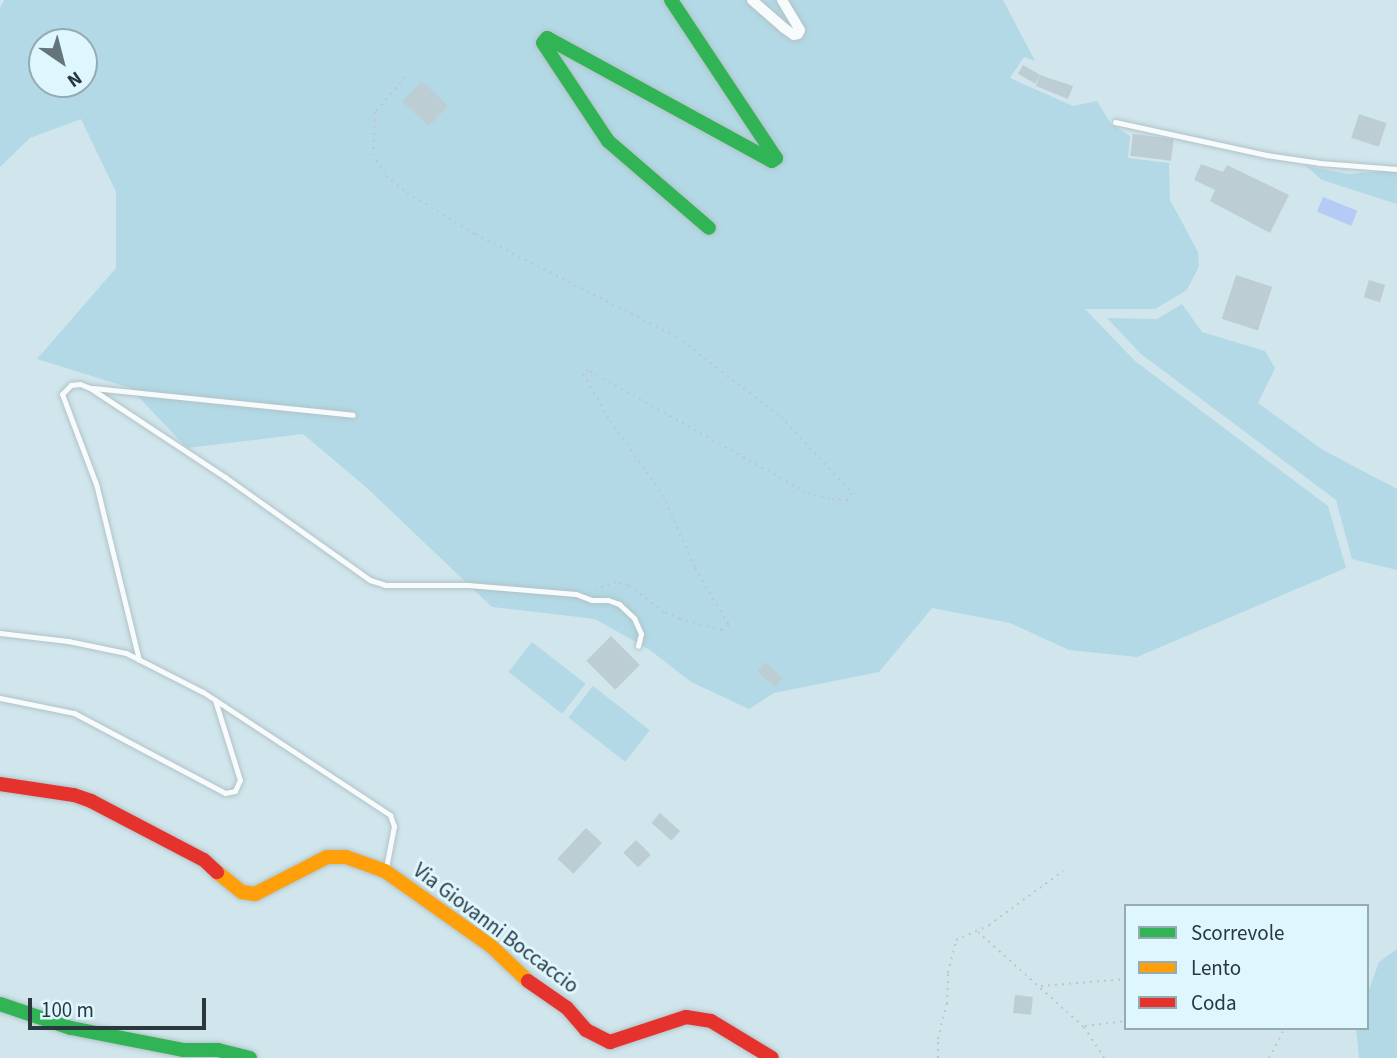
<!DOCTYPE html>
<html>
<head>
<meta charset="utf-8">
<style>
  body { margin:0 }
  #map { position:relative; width:1397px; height:1058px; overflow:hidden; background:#d0e6ec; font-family:"Source Sans 3",sans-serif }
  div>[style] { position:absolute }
  .green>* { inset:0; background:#b2d9e5; transform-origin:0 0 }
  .water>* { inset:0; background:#b5caf4; transform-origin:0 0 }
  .building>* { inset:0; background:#bdcdd4; transform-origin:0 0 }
  .path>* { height:2px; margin-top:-1px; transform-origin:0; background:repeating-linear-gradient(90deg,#bfc6c9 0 2px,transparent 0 7px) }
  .roads { filter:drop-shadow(0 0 2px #b1c2c7) drop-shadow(0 0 2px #b1c2c7) }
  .lane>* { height:5px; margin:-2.5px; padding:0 2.5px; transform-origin:2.5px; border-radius:2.5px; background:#f8fbfc }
  .street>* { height:10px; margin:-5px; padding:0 5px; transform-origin:5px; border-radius:5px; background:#f8fbfc }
  .fast>* { height:14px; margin:-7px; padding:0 7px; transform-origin:7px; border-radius:7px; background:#30b455 }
  .slow>* { height:14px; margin:-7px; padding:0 7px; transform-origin:7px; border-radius:7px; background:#ff9f0a }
  .jam>* { height:14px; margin:-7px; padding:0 7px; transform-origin:7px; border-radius:7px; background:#e5322d }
  span { translate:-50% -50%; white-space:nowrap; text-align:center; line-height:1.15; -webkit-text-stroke:6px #def6fe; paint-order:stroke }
  .street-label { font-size:21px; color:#28383d }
  .legend { position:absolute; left:1124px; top:904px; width:245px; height:126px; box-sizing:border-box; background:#def6fe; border:2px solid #95aab1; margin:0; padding:9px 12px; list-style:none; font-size:21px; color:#28383d }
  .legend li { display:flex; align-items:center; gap:14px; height:35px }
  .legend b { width:35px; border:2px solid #95aab1 }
  .north { position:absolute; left:28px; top:28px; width:70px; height:70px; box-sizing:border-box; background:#def6fe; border:2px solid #95aab1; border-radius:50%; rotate:145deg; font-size:19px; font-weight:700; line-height:28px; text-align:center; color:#28383d }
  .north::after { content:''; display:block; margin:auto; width:24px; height:32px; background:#63757a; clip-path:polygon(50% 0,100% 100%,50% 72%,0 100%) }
  .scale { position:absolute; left:28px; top:998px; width:178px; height:32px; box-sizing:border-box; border:4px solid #28383d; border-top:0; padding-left:9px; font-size:21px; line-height:24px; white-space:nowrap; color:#28383d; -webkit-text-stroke:5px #def6fe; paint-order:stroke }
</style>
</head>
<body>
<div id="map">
  <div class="green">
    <div style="clip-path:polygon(evenodd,4px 0,1003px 0,1035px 61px,1024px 57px,1010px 78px,1073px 106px,1097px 101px,1111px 124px,1130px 136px,1128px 158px,1169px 163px,1170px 200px,1198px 252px,1199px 266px,1187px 290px,1155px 309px,1085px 309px,1135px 361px,1328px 506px,1346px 568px,1137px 657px,1069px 650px,1010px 623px,932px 608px,879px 672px,774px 693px,749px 709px,691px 682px,650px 650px,595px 619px,492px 607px,367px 488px,303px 434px,187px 448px,130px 388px,37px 359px,116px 268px,116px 192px,81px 119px,30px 138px,0 167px,0 8px,4px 0,42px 42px,84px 42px,84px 84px,42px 84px,42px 42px)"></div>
    <div style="clip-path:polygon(1306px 166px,1348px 174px,1397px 170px,1397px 204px,1322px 180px)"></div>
    <div style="clip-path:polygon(1182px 304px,1202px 332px,1265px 351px,1275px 368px,1258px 403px,1323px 450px,1397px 489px,1397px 570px,1352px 559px,1336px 500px,1141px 354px,1107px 318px,1157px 319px)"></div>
    <div style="left:532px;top:642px;width:68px;height:38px;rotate:38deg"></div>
    <div style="left:593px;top:686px;width:72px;height:40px;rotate:38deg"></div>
    <div style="clip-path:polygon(1397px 949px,1397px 1058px,1359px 1058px,1356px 1028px,1367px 1028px,1367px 995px,1379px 962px)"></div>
  </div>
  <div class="water">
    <div style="left:1323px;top:197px;width:37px;height:16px;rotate:22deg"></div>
  </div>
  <div class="building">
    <div style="left:1023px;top:65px;width:20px;height:10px;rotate:30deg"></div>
    <div style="clip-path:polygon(1040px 75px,1073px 86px,1068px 99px,1036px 86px)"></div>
    <div style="left:422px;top:81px;width:36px;height:28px;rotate:44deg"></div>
    <div style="left:1359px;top:114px;width:29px;height:25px;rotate:18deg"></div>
    <div style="left:1133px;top:134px;width:41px;height:22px;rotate:7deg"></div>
    <div style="clip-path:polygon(1201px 164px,1223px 172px,1227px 165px,1289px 195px,1270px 233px,1210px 201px,1215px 190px,1194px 180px)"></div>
    <div style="left:1236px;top:275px;width:38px;height:46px;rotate:18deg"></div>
    <div style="left:1369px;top:280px;width:17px;height:18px;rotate:17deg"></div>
    <div style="left:611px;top:636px;width:41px;height:35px;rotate:45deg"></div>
    <div style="left:765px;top:662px;width:24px;height:12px;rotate:42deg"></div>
    <div style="left:660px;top:813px;width:27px;height:13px;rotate:42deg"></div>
    <div style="left:586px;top:828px;width:22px;height:42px;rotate:43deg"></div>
    <div style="left:636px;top:840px;width:21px;height:18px;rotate:45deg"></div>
    <div style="left:1015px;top:995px;width:18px;height:18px;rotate:6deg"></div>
  </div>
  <div class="path">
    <div style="left:405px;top:77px;width:46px;rotate:130.6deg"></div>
    <div style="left:375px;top:112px;width:42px;rotate:92.7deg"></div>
    <div style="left:373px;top:154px;width:26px;rotate:59deg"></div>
    <div style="left:386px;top:176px;width:27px;rotate:39deg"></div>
    <div style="left:407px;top:193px;width:79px;rotate:31.1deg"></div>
    <div style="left:475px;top:234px;width:227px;rotate:27deg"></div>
    <div style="left:677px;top:337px;width:131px;rotate:37.6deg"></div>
    <div style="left:781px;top:417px;width:104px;rotate:46.9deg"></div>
    <div style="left:852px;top:493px;width:8px;rotate:120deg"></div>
    <div style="left:848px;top:500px;width:18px;rotate:-177deg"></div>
    <div style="left:830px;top:499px;width:25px;rotate:-164deg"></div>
    <div style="left:806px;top:492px;width:250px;rotate:-150.8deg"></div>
    <div style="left:588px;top:370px;width:6px;rotate:141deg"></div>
    <div style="left:583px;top:374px;width:54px;rotate:60.1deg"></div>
    <div style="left:610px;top:421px;width:91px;rotate:54.4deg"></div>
    <div style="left:663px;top:495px;width:80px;rotate:66.3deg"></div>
    <div style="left:695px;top:568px;width:66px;rotate:59.2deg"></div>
    <div style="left:729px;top:625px;width:9px;rotate:144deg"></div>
    <div style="left:722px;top:630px;width:43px;rotate:-165.3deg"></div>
    <div style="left:680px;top:619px;width:17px;rotate:-156deg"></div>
    <div style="left:664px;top:612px;width:45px;rotate:-143.1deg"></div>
    <div style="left:628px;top:585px;width:12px;rotate:-166deg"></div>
    <div style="left:616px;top:582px;width:23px;rotate:160deg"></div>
    <div style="left:978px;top:932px;width:142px;rotate:41.9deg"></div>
    <div style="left:1084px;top:1027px;width:37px;rotate:57deg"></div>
    <div style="left:1041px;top:986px;width:85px;rotate:-4.7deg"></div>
    <div style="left:1085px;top:1026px;width:41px;rotate:-7deg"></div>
    <div style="left:938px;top:1058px;width:19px;rotate:-90deg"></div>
    <div style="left:938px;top:1039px;width:36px;rotate:-76deg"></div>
    <div style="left:947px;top:1004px;width:31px;rotate:-88deg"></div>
    <div style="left:948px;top:973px;width:34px;rotate:-76deg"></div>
    <div style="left:956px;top:940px;width:36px;rotate:-24deg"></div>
    <div style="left:989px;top:925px;width:92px;rotate:-36.1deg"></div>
    <div style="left:1269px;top:1058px;width:34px;rotate:-62deg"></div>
  </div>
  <div class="roads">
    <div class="lane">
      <div style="left:1115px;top:122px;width:155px;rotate:12.3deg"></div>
      <div style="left:1266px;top:155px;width:55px;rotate:8.4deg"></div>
      <div style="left:1320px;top:163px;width:77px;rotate:4.5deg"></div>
      <div style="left:93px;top:388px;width:261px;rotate:5.9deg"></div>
      <div style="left:0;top:633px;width:68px;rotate:6.7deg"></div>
      <div style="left:68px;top:641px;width:59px;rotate:11.7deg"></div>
      <div style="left:126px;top:653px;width:86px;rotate:26.9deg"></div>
      <div style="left:203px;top:692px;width:224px;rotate:33.3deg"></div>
      <div style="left:390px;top:815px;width:12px;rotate:70deg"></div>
      <div style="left:394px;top:826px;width:43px;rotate:100.8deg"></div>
      <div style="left:139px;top:660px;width:181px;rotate:-103.7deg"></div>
      <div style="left:96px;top:484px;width:96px;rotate:-110.7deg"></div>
      <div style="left:62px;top:394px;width:13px;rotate:-45deg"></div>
      <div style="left:71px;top:385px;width:9px;rotate:-6deg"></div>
      <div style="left:80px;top:384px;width:11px;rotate:22deg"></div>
      <div style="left:90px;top:388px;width:162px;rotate:33.4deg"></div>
      <div style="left:225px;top:477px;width:178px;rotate:35.4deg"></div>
      <div style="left:370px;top:580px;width:16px;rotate:18deg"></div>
      <div style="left:385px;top:585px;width:83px"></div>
      <div style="left:468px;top:585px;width:108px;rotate:4.8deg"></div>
      <div style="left:576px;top:594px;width:17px;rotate:21deg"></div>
      <div style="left:592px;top:600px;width:16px"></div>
      <div style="left:608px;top:600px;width:12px;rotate:20deg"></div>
      <div style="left:619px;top:604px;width:21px;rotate:43deg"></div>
      <div style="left:634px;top:618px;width:17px;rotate:66deg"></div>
      <div style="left:641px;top:634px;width:12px;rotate:104deg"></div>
      <div style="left:0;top:698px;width:76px;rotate:11.5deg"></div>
      <div style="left:74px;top:713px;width:171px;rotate:27.9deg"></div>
      <div style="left:225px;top:793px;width:10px;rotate:-11deg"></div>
      <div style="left:235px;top:791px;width:12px;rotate:-66deg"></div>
      <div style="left:240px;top:780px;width:84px;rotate:-107.4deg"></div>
    </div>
    <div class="street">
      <div style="left:752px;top:0;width:43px;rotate:41.2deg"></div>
      <div style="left:784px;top:28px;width:12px;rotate:35deg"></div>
      <div style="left:794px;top:35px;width:4px;rotate:-14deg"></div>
      <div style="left:798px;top:34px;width:4px;rotate:-63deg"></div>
      <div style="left:800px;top:30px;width:35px;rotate:-121deg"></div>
    </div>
    <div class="fast">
      <div style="left:671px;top:0;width:190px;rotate:56.4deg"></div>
      <div style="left:776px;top:158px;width:5px;rotate:143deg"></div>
      <div style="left:772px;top:161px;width:256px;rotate:-151.3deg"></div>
      <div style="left:547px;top:38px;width:6px;rotate:129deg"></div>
      <div style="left:543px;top:43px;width:118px;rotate:56.4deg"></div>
      <div style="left:608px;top:141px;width:133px;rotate:40.7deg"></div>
      <div style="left:0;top:1004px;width:75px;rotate:18.7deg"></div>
      <div style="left:71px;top:1028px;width:114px;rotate:11.1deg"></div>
      <div style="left:183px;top:1050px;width:35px"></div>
      <div style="left:218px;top:1050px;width:33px;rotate:14deg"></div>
    </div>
    <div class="slow">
      <div style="left:217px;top:872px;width:32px;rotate:39deg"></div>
      <div style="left:242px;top:892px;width:13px;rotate:9deg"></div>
      <div style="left:255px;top:894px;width:81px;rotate:-27.2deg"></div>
      <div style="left:327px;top:857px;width:19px"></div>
      <div style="left:346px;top:857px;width:41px;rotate:19.7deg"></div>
      <div style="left:385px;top:871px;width:130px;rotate:35.3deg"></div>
      <div style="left:491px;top:946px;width:51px;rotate:43.4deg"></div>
    </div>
    <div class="jam">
      <div style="left:0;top:784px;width:75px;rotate:8.5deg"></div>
      <div style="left:74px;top:795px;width:18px;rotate:19deg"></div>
      <div style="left:91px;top:801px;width:127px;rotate:27.6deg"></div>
      <div style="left:204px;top:860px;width:18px;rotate:43deg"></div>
      <div style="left:528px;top:981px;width:47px;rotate:34.7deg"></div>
      <div style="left:567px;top:1008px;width:29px;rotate:49deg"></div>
      <div style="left:586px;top:1030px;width:27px;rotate:27deg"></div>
      <div style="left:610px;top:1042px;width:80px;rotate:-18.2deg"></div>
      <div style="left:686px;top:1017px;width:25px;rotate:9deg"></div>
      <div style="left:711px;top:1021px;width:71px;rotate:31.2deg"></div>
    </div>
  </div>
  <div class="street-label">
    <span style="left:496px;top:928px;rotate:37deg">Via Giovanni Boccaccio</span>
  </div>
  <ul class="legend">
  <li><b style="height:9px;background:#30b455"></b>Scorrevole</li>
  <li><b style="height:9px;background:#ff9f0a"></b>Lento</li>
  <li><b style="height:9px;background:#e5322d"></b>Coda</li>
  </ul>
  <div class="north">N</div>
  <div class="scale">100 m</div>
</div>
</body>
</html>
